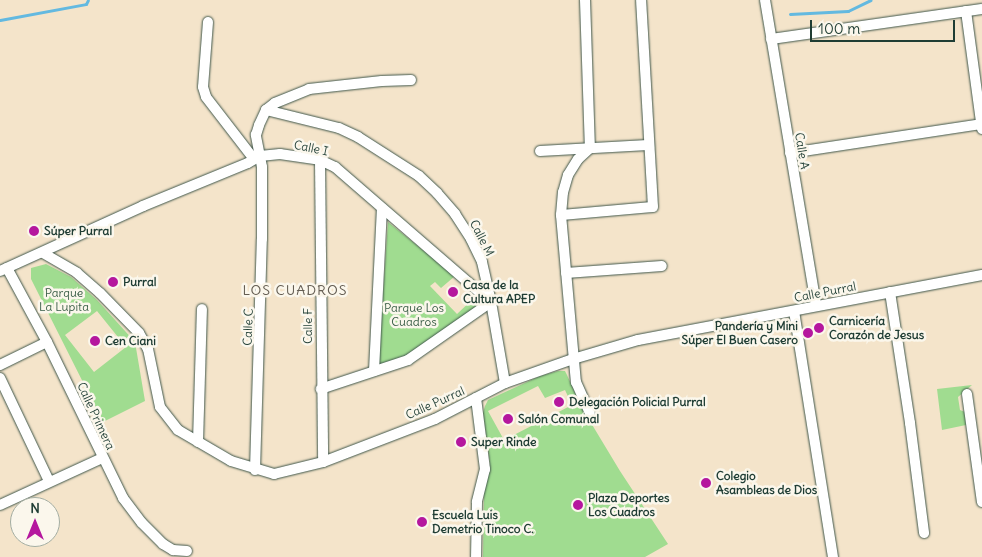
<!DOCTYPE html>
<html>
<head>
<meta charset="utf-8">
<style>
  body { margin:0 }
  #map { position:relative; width:982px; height:557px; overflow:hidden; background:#f4e4ca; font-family:Delius,sans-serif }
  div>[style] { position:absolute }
  .green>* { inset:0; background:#a0dc90 }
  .stream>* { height:3px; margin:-1.5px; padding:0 1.5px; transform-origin:1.5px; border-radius:1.5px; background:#63b9e0 }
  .roads { filter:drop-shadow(0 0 1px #3f564a) drop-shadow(0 0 1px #3f564a) }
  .minor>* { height:10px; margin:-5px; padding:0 5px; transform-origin:5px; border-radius:5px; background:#fff }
  .dots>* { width:14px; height:14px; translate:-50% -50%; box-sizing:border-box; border:2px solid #fbf7ec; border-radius:50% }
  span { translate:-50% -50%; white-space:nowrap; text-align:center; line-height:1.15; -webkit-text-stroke:5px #fbf7ec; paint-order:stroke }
  .street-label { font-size:12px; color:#1f3d34 }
  .poi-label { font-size:12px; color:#1f3d34; font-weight:700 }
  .left { translate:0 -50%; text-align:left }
  .right { translate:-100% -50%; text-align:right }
  .park-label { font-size:12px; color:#395d46 }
  .neighbourhood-label { font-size:14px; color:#645d52; letter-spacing:1px }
  .north { position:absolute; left:10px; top:497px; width:50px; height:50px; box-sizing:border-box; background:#fbf7ec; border:1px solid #a3ada2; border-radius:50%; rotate:0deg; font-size:14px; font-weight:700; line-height:20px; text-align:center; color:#1f3d34 }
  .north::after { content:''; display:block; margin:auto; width:18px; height:22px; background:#b5179e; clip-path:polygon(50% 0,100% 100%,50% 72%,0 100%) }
  .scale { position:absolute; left:810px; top:20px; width:145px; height:22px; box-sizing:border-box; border:2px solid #1f3d34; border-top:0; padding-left:6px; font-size:15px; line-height:18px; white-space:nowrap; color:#1f3d34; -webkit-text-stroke:4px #fbf7ec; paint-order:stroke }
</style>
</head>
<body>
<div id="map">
  <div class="green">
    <div style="clip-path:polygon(388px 222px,455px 276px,441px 288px,435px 282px,430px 286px,457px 314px,475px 297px,476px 307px,408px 356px,378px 366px)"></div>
    <div style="clip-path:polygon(evenodd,46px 264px,71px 277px,97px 300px,135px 342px,145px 401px,103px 422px,31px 279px,31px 268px,46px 264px,97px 311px,126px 347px,94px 372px,65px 335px,97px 311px)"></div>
    <div style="clip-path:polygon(evenodd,558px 371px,565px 371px,567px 375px,582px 408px,620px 471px,668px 544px,645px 557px,483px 557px,484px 492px,490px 464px,483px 413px,485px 406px,488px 400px,540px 376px,558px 371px,538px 386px,545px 398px,565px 390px,572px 405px,504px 440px,488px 411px,538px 386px)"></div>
    <div style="clip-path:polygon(972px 385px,958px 397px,960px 410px,965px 412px,966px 425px,942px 430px,937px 389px)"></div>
  </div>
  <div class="stream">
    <div style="left:790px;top:14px;width:58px;rotate:-3deg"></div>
    <div style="left:848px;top:11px;width:25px;rotate:-26deg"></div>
    <div style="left:0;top:20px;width:87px;rotate:-10.5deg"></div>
    <div style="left:86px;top:4px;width:4px;rotate:-63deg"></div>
  </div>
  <div class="roads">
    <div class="minor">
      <div style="left:585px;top:0;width:148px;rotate:88.1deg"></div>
      <div style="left:590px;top:148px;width:16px;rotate:137deg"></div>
      <div style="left:578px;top:159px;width:19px;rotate:122deg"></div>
      <div style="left:568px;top:175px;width:18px;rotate:106deg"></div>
      <div style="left:563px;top:192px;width:23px;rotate:95deg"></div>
      <div style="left:561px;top:215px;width:168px;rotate:84.9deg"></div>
      <div style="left:576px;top:382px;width:34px;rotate:66deg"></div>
      <div style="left:765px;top:0;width:310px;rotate:80.5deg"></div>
      <div style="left:966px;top:11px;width:119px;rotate:82.3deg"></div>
      <div style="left:208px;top:22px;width:65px;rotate:94.4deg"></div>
      <div style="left:203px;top:87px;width:10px;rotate:73deg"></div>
      <div style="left:206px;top:97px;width:78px;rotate:52.3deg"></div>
      <div style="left:771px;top:39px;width:213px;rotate:-8.1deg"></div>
      <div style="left:266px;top:110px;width:75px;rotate:13.9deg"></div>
      <div style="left:339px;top:128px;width:21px;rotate:25deg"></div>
      <div style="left:358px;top:137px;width:72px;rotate:32.6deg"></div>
      <div style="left:419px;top:176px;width:25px;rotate:43deg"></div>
      <div style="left:437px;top:193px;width:28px;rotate:49deg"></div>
      <div style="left:455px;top:214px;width:30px;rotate:57deg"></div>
      <div style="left:471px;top:239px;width:25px;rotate:64deg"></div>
      <div style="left:482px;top:262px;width:41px;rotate:77.3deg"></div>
      <div style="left:491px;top:302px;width:101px;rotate:145.1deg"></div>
      <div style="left:408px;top:360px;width:92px;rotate:161.6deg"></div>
      <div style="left:540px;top:151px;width:108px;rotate:-3.2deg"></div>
      <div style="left:790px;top:153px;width:193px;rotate:-8.6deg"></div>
      <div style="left:320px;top:160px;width:302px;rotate:89.4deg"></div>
      <div style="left:561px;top:215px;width:92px;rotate:-5deg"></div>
      <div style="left:653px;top:207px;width:207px;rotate:-93.3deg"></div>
      <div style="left:43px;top:253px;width:39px;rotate:30deg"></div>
      <div style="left:77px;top:273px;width:30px;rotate:41deg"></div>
      <div style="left:100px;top:293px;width:56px;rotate:45.7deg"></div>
      <div style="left:139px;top:333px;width:18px;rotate:61deg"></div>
      <div style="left:148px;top:349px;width:59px;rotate:78.3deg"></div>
      <div style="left:160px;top:407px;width:29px;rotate:52deg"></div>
      <div style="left:178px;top:430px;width:61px;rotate:30.3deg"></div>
      <div style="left:231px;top:461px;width:45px;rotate:16.8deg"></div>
      <div style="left:274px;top:474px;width:50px;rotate:-13.8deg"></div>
      <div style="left:323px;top:462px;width:120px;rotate:-21deg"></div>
      <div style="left:435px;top:419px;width:79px;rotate:-27.2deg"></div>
      <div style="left:505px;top:383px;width:72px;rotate:-19.4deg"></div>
      <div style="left:573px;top:359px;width:68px;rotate:-16.3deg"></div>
      <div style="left:638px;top:340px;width:350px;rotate:-10.7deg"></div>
      <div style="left:7px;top:268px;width:84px;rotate:61.6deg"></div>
      <div style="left:47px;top:342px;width:174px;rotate:64deg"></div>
      <div style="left:123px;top:498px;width:31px;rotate:53deg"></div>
      <div style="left:142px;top:523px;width:30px;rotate:45deg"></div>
      <div style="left:163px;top:544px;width:12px;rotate:31deg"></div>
      <div style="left:173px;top:550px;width:14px;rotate:4deg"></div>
      <div style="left:0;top:271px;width:157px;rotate:-24.4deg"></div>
      <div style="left:143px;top:206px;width:113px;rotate:-22.3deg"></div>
      <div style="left:248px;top:163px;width:14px;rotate:-30deg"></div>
      <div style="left:260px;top:156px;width:20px;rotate:-6deg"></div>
      <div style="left:280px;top:154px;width:40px;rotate:8.5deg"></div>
      <div style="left:320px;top:160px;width:17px;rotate:25deg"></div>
      <div style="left:335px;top:167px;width:206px;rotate:40.9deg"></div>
      <div style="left:491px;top:302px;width:82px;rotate:80.2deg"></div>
      <div style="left:566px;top:273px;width:96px;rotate:-4.2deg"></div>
      <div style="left:890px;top:292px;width:133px;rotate:81.3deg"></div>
      <div style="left:910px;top:423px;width:111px;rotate:82.7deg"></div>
      <div style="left:794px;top:311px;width:249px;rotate:81deg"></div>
      <div style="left:0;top:365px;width:52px;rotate:-26.1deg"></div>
      <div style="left:374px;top:371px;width:163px;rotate:-87.2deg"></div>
      <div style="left:0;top:378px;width:114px;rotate:64.6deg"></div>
      <div style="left:967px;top:394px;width:109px;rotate:82.1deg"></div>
      <div style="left:476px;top:398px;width:72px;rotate:82.8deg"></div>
      <div style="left:485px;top:469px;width:34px;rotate:104deg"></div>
      <div style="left:477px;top:502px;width:55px;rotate:91deg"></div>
      <div style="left:198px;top:442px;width:133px;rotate:-88.3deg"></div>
      <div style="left:255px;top:470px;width:231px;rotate:-88.3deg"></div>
      <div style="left:262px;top:239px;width:72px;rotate:-90deg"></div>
      <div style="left:262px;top:167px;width:33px;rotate:-101deg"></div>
      <div style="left:256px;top:135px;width:10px;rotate:-73deg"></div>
      <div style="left:259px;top:125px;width:17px;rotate:-65deg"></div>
      <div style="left:266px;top:110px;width:11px;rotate:-38deg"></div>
      <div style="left:275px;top:103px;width:37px;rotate:-22deg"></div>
      <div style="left:309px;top:89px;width:73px;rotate:-6.3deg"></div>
      <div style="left:382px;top:81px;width:29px;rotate:-2deg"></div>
      <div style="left:0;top:505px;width:112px;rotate:-24.7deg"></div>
    </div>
  </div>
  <div class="dots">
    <div style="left:34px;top:231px;background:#b5179e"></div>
    <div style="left:113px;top:282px;background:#b5179e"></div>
    <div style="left:453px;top:292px;background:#b5179e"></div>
    <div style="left:819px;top:328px;background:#b5179e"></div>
    <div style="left:808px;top:333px;background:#b5179e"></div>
    <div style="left:95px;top:341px;background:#b5179e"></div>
    <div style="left:559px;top:402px;background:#b5179e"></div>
    <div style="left:508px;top:419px;background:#b5179e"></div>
    <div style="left:461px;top:442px;background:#b5179e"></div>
    <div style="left:706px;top:483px;background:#b5179e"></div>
    <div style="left:578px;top:505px;background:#b5179e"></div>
    <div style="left:422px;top:522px;background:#b5179e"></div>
  </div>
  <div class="street-label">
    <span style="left:311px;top:148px;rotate:12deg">Calle I</span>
    <span style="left:802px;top:151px;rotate:81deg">Calle A</span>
    <span style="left:482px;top:238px;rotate:63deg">Calle M</span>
    <span style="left:825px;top:292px;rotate:-11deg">Calle Purral</span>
    <span style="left:308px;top:326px;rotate:-90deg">Calle F</span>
    <span style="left:248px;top:327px;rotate:-88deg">Calle C</span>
    <span style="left:435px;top:403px;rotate:-24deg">Calle Purral</span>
    <span style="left:96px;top:416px;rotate:65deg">Calle Primera</span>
  </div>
  <div class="poi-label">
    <span class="left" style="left:44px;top:231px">Súper Purral</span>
    <span class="left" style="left:123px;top:282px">Purral</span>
    <span class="left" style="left:463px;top:292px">Casa de la<br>Cultura APEP</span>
    <span class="left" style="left:829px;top:328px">Carnicería<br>Corazón de Jesus</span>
    <span class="right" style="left:798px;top:333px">Pandería y Mini<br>Súper El Buen Casero</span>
    <span class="left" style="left:105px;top:341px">Cen Ciani</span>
    <span class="left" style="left:569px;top:402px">Delegación Policial Purral</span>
    <span class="left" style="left:518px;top:419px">Salón Comunal</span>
    <span class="left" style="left:471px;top:442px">Super Rinde</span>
    <span class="left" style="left:716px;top:483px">Colegio<br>Asambleas de Dios</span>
    <span class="left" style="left:588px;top:505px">Plaza Deportes<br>Los Cuadros</span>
    <span class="left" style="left:432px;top:522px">Escuela Luis<br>Demetrio Tinoco C.</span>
  </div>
  <div class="park-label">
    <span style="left:64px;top:300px">Parque<br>La Lupita</span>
    <span style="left:414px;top:315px">Parque Los<br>Cuadros</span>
  </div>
  <div class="neighbourhood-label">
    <span style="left:295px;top:290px">LOS CUADROS</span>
  </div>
  <div class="north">N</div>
  <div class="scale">100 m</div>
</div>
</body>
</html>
